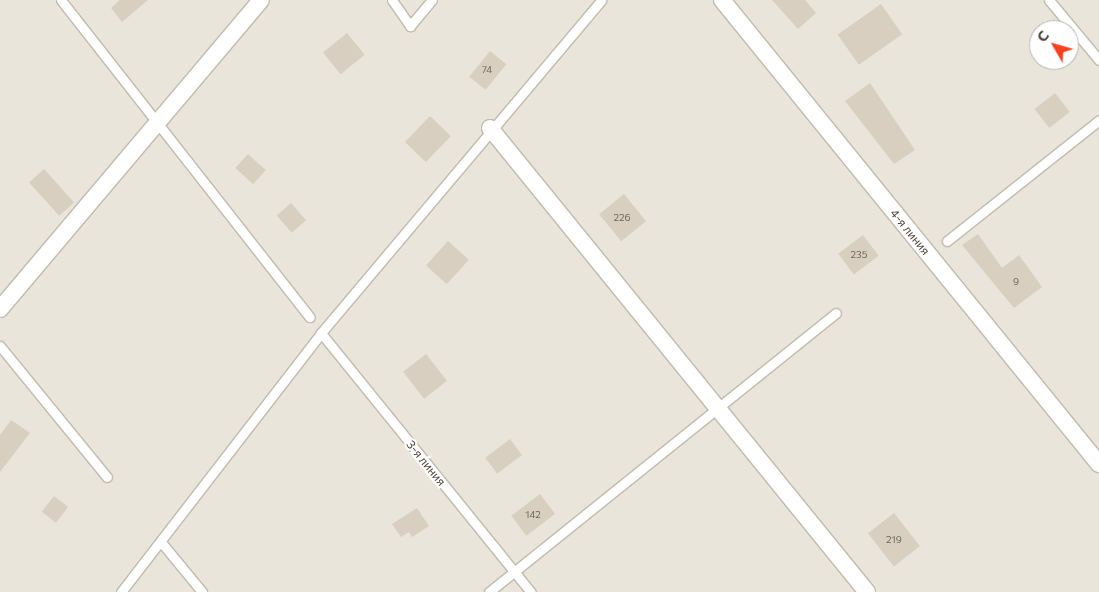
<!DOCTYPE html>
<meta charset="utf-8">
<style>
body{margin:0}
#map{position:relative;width:1099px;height:592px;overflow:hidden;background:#f6f3ec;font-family:Commissioner,sans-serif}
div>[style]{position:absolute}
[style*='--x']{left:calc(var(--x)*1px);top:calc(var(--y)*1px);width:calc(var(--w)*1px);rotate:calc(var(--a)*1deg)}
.residential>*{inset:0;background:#eae5da}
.building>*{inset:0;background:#d8cfc1;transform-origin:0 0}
.roads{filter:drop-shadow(1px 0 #c2bbae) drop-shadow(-1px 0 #c2bbae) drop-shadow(0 1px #c2bbae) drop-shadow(0 -1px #c2bbae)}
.service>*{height:9px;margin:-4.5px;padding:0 4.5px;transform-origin:4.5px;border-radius:4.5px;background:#fff}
.minor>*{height:16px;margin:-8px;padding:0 8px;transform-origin:8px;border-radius:8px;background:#fff}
span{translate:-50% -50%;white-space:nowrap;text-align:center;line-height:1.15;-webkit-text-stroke:4.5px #fff;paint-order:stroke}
.number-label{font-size:10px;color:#6e675b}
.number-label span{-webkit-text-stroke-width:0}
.street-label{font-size:12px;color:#4b4439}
.north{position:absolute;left:1029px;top:20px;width:50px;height:50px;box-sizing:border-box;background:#fff;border:1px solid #b7b4b0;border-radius:50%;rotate:308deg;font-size:14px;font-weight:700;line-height:20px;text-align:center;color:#4b4439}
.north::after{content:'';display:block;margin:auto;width:18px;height:22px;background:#fc3f1d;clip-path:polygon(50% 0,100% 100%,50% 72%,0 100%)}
</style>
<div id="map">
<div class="residential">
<i style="clip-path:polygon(evenodd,0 0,1099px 0,1099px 592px,0 592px,0 0,1039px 30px,1069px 30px,1069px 60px,1039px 60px,1039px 30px)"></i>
</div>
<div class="building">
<i style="clip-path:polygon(120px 0,148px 0,122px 22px,111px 8px)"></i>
<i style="clip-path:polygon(772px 0,805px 0,816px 13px,798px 29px)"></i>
<i style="left:881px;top:4px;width:37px;height:53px;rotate:55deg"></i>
<i style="left:347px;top:33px;width:28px;height:31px;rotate:51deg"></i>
<i style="left:490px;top:51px;width:21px;height:33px;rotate:39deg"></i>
<i style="clip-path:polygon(870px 83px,915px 150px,894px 164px,845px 101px)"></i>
<i style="left:1055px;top:93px;width:24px;height:26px;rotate:52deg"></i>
<i style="left:430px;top:116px;width:29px;height:36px;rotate:44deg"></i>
<i style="left:248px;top:154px;width:24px;height:19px;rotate:42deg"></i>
<i style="left:44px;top:169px;width:45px;height:20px;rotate:48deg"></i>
<i style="left:624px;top:194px;width:35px;height:32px;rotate:51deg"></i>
<i style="left:291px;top:203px;width:23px;height:19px;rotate:49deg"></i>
<i style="clip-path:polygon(978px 234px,1002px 268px,1019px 255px,1042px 287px,1014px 308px,962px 245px)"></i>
<i style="left:863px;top:235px;width:26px;height:31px;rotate:53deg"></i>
<i style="left:448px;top:241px;width:28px;height:33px;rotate:42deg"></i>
<i style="left:426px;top:354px;width:34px;height:29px;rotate:52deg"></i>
<i style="clip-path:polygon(11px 420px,30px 433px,0 472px,0 435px)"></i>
<i style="left:510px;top:439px;width:20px;height:31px;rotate:53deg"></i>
<i style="left:540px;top:494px;width:25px;height:36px;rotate:53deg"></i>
<i style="left:54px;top:496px;width:18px;height:20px;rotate:38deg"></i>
<i style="clip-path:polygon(417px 508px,429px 526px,412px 537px,409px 532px,401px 537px,392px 524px)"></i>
<i style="left:894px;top:513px;width:42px;height:33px;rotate:52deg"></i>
</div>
<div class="roads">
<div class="service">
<i style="--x:61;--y:0;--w:403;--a:51.9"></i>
<i style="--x:392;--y:0;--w:32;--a:55"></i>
<i style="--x:410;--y:26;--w:34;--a:-50"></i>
<i style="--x:1049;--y:0;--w:78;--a:50.2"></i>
<i style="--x:947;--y:241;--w:194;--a:-38.5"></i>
<i style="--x:321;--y:333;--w:333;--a:51"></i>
<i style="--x:0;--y:346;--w:169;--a:50.8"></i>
<i style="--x:161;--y:542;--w:65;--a:50.6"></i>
<i style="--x:121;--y:592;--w:327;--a:-52.3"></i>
<i style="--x:321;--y:333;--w:435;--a:-49.9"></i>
<i style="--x:489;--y:592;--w:445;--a:-38.8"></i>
</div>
<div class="minor">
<i style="--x:722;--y:0;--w:598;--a:50.91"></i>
<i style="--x:490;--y:128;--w:598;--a:50.91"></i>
<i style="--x:0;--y:309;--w:404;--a:-49.8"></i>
</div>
</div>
<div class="number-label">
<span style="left:487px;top:70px">74</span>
<span style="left:622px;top:218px">226</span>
<span style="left:859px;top:255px">235</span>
<span style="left:1016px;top:282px">9</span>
<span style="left:533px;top:515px">142</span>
<span style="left:894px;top:540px">219</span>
</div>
<div class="street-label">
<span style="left:910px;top:232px;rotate:51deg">4-я линия</span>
<span style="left:426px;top:463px;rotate:51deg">3-я линия</span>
</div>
<div class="north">С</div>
</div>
